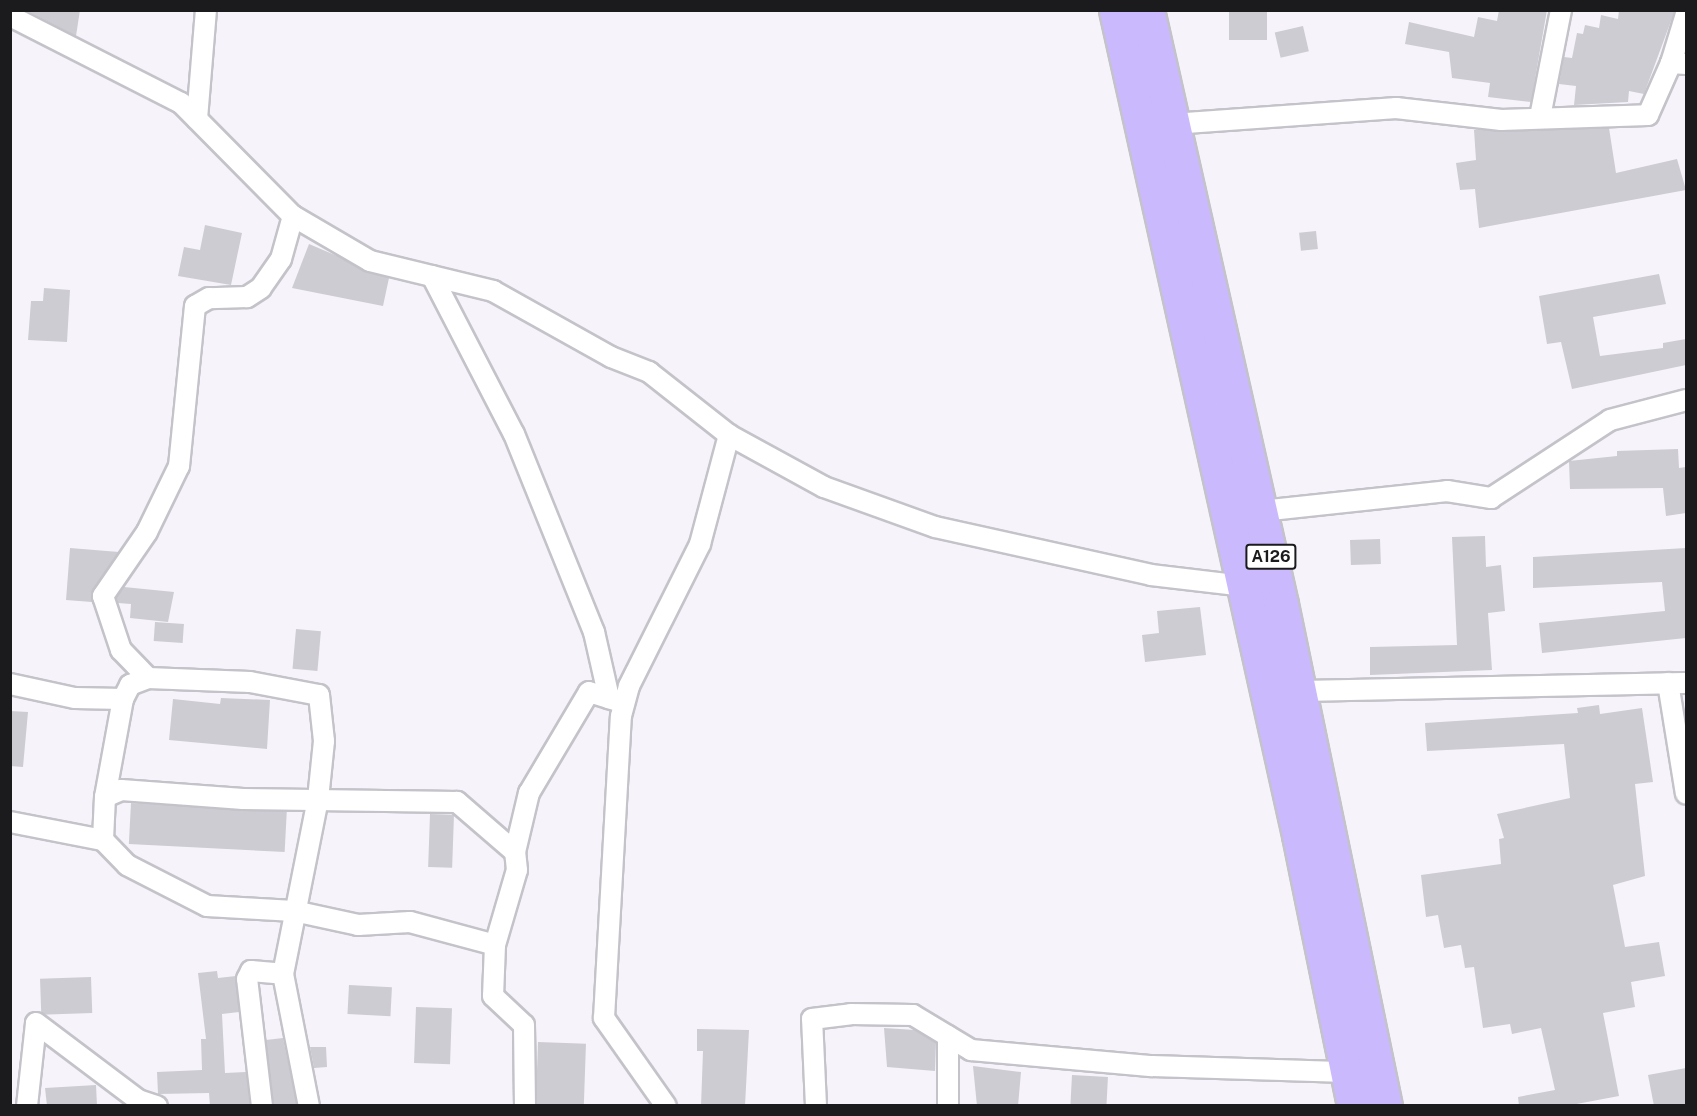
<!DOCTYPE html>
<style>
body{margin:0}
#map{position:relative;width:1697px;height:1116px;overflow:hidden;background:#f6f4fa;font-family:"Public Sans",sans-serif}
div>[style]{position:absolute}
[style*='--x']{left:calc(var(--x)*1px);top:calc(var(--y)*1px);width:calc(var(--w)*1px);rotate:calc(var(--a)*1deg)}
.building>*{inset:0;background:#cdccd2;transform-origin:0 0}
.roads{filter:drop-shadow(2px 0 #c4c3c9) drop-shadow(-2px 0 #c4c3c9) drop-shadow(0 2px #c4c3c9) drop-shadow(0 -2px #c4c3c9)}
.street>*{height:20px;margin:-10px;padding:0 10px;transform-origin:10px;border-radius:10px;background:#fff}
.highway>*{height:33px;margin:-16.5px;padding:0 16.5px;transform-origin:16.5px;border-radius:16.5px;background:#cab9fd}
span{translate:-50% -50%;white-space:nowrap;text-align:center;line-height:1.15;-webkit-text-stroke:4.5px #fff;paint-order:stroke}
.shield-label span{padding:2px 4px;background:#fff;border:2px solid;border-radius:4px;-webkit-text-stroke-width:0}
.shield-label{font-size:16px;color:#1b1b1d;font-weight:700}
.frame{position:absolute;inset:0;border:12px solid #1b1b1d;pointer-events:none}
</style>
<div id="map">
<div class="building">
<i style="clip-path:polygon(26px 10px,80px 10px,76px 36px)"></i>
<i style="left:1229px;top:10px;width:38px;height:30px"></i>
<i style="clip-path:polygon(1499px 10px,1547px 10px,1531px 102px,1488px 97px,1490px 83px,1452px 78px,1449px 52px,1405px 44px,1409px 22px,1474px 37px,1478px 17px,1497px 21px)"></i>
<i style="clip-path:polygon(1619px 10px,1675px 10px,1644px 94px,1629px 91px,1628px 102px,1574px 105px,1576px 86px,1559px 84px,1564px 57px,1572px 58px,1577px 33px,1583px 34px,1585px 25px,1599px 28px,1601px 15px,1618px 19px)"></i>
<i style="left:1303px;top:26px;width:26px;height:29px;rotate:77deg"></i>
<i style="clip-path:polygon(1609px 128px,1616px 173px,1677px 159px,1686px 190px,1479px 228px,1475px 189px,1460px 190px,1456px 163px,1476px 160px,1474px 130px)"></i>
<i style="clip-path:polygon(205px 225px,242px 233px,231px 285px,178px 276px,184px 247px,200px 250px)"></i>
<i style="left:1316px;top:231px;width:18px;height:17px;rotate:84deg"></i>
<i style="clip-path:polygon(309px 244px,389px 278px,383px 306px,292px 288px)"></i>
<i style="clip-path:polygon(1659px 274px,1666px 304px,1593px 317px,1600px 356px,1663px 348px,1663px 343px,1686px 339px,1686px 365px,1572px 389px,1561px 342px,1547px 344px,1539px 296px)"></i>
<i style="clip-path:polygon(44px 288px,70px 290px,67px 342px,28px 340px,31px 301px,43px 301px)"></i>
<i style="clip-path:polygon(1678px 449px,1679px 468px,1686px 467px,1686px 513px,1666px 516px,1663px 488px,1570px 489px,1569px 461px,1617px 456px,1617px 451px)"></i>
<i style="clip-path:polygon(1485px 536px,1486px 567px,1501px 565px,1505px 611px,1488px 613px,1492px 670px,1370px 675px,1370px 647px,1457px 645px,1452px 537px)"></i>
<i style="left:1380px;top:539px;width:25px;height:30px;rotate:88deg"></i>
<i style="clip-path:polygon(70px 548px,119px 552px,93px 589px,92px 602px,66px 600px)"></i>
<i style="clip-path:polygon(1686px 548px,1686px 638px,1542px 653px,1539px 623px,1665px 611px,1662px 582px,1533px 588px,1533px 557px)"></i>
<i style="clip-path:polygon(124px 587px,174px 592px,168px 622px,130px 618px,131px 604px,118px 603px,116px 598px)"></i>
<i style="clip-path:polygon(1200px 607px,1206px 655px,1145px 662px,1142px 635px,1159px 633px,1157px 611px)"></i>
<i style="left:155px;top:622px;width:29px;height:19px;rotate:4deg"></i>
<i style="left:296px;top:629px;width:25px;height:40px;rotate:5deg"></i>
<i style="clip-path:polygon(221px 698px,270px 700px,267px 749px,169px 740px,173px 699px,220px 704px)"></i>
<i style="clip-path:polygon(1599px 705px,1600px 714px,1642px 708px,1653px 782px,1635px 784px,1645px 876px,1613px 885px,1625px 947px,1659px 942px,1665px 976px,1631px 982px,1635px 1007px,1603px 1013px,1619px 1096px,1566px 1106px,1519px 1106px,1518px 1097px,1555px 1090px,1541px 1028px,1512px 1034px,1510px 1024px,1483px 1028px,1474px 967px,1465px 968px,1461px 945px,1444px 948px,1438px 915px,1426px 917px,1421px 875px,1501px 864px,1499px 839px,1504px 838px,1497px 814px,1570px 798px,1564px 744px,1427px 751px,1425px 723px,1578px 713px,1577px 708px)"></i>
<i style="clip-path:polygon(10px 711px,28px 712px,23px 767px,10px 766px)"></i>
<i style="left:131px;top:803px;width:156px;height:41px;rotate:3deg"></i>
<i style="left:430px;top:814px;width:24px;height:53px;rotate:2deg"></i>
<i style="clip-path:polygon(217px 971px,218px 978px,236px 976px,239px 1012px,222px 1014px,225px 1073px,246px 1072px,250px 1106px,210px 1106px,209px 1093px,158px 1094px,157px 1072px,202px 1070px,201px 1039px,206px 1039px,198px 973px)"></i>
<i style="left:91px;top:977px;width:36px;height:51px;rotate:88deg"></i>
<i style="left:349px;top:985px;width:43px;height:29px;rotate:3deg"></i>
<i style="left:416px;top:1007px;width:36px;height:56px;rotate:2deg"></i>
<i style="clip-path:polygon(884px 1028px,915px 1030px,936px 1043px,935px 1071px,887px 1067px)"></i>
<i style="clip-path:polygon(697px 1029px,749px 1030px,745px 1106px,701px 1106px,703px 1051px,697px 1051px)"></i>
<i style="clip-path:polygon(283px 1038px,297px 1106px,274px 1106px,266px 1040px)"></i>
<i style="left:538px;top:1042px;width:48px;height:64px;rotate:2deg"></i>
<i style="clip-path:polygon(310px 1047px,326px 1047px,327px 1067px,314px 1068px)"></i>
<i style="clip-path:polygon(973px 1066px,1021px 1072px,1018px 1106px,977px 1106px)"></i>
<i style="clip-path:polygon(1686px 1068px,1686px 1106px,1654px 1106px,1648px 1075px)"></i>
<i style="left:1072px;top:1075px;width:36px;height:31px;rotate:3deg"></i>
<i style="clip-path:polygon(96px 1085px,97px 1106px,47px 1106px,45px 1088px)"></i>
</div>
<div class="roads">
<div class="street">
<i style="--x:10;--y:16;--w:192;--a:27"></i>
<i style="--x:181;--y:103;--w:159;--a:45.3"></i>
<i style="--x:293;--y:216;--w:89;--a:30.3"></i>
<i style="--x:370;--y:261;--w:127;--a:13.7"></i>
<i style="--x:493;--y:291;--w:135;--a:29.2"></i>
<i style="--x:611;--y:357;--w:41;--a:21.5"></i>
<i style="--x:649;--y:372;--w:102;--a:38.2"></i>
<i style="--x:729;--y:435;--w:108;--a:28.7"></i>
<i style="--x:824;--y:487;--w:118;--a:19.8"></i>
<i style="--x:935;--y:527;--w:221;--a:12.5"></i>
<i style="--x:1151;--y:575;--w:95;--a:6.7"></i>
<i style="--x:1671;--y:63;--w:51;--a:-73"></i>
<i style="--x:1540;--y:117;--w:109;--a:-78.9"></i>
<i style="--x:197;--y:119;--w:109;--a:-85.3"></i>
<i style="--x:1172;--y:124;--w:225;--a:-4.1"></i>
<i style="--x:1396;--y:108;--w:106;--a:6.5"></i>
<i style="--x:1501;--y:120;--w:147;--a:-1.9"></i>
<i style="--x:1648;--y:115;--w:57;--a:-66.1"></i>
<i style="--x:1671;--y:63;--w:15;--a:4"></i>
<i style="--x:293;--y:216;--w:45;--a:105.6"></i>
<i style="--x:281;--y:259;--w:35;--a:125"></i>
<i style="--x:261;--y:288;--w:17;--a:147"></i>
<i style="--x:247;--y:297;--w:38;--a:178"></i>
<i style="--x:209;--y:298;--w:16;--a:150"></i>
<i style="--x:195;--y:306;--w:161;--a:95.7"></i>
<i style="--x:179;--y:466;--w:73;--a:115.9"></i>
<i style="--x:147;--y:532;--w:78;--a:124.5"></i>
<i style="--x:103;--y:596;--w:57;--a:71.6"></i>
<i style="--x:121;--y:650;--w:39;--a:46"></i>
<i style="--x:148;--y:678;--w:102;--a:2.2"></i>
<i style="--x:250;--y:682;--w:70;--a:10.7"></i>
<i style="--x:319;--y:695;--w:46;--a:83.8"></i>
<i style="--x:324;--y:741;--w:58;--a:95.9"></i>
<i style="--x:318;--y:799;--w:178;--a:101.3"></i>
<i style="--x:283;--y:974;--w:135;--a:78.9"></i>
<i style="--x:432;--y:276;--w:178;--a:62.6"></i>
<i style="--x:514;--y:434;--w:214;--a:68"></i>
<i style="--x:594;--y:632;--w:68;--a:77.2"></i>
<i style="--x:1261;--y:511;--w:187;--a:-6.1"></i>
<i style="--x:1447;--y:491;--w:45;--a:9"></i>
<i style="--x:1491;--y:498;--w:142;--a:-33.2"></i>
<i style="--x:1610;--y:420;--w:79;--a:-14.7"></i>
<i style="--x:1668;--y:683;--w:112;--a:80.8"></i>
<i style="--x:10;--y:684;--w:66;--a:12.2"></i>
<i style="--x:75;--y:698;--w:48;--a:1.2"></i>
<i style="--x:1300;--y:691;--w:386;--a:-1.2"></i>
<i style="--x:105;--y:797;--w:100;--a:-79.6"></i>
<i style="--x:123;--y:699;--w:16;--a:-63"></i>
<i style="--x:130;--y:685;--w:19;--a:-21"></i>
<i style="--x:10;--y:822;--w:95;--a:11"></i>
<i style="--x:515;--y:852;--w:61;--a:-76.7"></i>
<i style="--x:529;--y:793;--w:117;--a:-59.3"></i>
<i style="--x:589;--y:692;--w:31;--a:17"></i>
<i style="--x:495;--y:945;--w:78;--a:-73.7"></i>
<i style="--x:517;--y:870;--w:18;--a:-96"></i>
<i style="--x:515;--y:852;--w:77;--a:-139.2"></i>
<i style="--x:457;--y:802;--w:214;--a:-179.2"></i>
<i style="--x:243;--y:799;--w:122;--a:-175.8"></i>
<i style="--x:121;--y:790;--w:17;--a:156"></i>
<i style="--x:105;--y:797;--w:43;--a:92.7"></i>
<i style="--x:103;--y:840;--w:35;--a:46"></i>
<i style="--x:127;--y:865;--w:90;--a:27.1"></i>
<i style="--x:207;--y:906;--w:87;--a:3.3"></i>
<i style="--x:294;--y:911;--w:66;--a:12.3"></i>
<i style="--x:358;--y:925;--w:52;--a:-3.3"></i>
<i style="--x:410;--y:922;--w:88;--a:15.1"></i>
<i style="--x:495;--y:945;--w:51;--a:92.2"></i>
<i style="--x:493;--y:996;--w:42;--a:43.1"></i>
<i style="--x:524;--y:1025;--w:81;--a:89.3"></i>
<i style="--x:27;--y:1106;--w:83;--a:-83.8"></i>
<i style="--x:36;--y:1023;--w:128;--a:37"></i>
<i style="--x:138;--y:1100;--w:20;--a:18"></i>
<i style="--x:262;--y:1106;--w:128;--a:-96.7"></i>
<i style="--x:247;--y:979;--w:9;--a:-63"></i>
<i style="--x:251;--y:971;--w:32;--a:5"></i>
<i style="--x:666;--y:1106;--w:108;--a:-125.2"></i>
<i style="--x:604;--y:1018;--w:302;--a:-86.8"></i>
<i style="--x:621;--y:716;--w:31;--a:-75"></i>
<i style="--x:629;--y:686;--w:159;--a:-63.4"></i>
<i style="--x:700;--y:544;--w:113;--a:-75.1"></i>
<i style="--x:816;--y:1106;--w:87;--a:-92.6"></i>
<i style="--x:812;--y:1019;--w:39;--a:-7"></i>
<i style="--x:851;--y:1014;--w:62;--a:0.9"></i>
<i style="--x:913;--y:1015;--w:68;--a:31.1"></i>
<i style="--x:971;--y:1050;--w:182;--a:5.1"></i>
<i style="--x:1152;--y:1066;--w:195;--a:1.8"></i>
<i style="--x:948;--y:1106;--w:70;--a:-90"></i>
</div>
<div class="highway">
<i style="--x:1116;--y:10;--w:845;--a:77.49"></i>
<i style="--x:1299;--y:835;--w:277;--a:78.5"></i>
<i style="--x:1147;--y:10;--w:609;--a:77.29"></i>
<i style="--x:1281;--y:604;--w:513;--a:78.3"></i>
</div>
</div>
<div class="shield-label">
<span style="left:1271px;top:557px">A126</span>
</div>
<div class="frame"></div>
</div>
